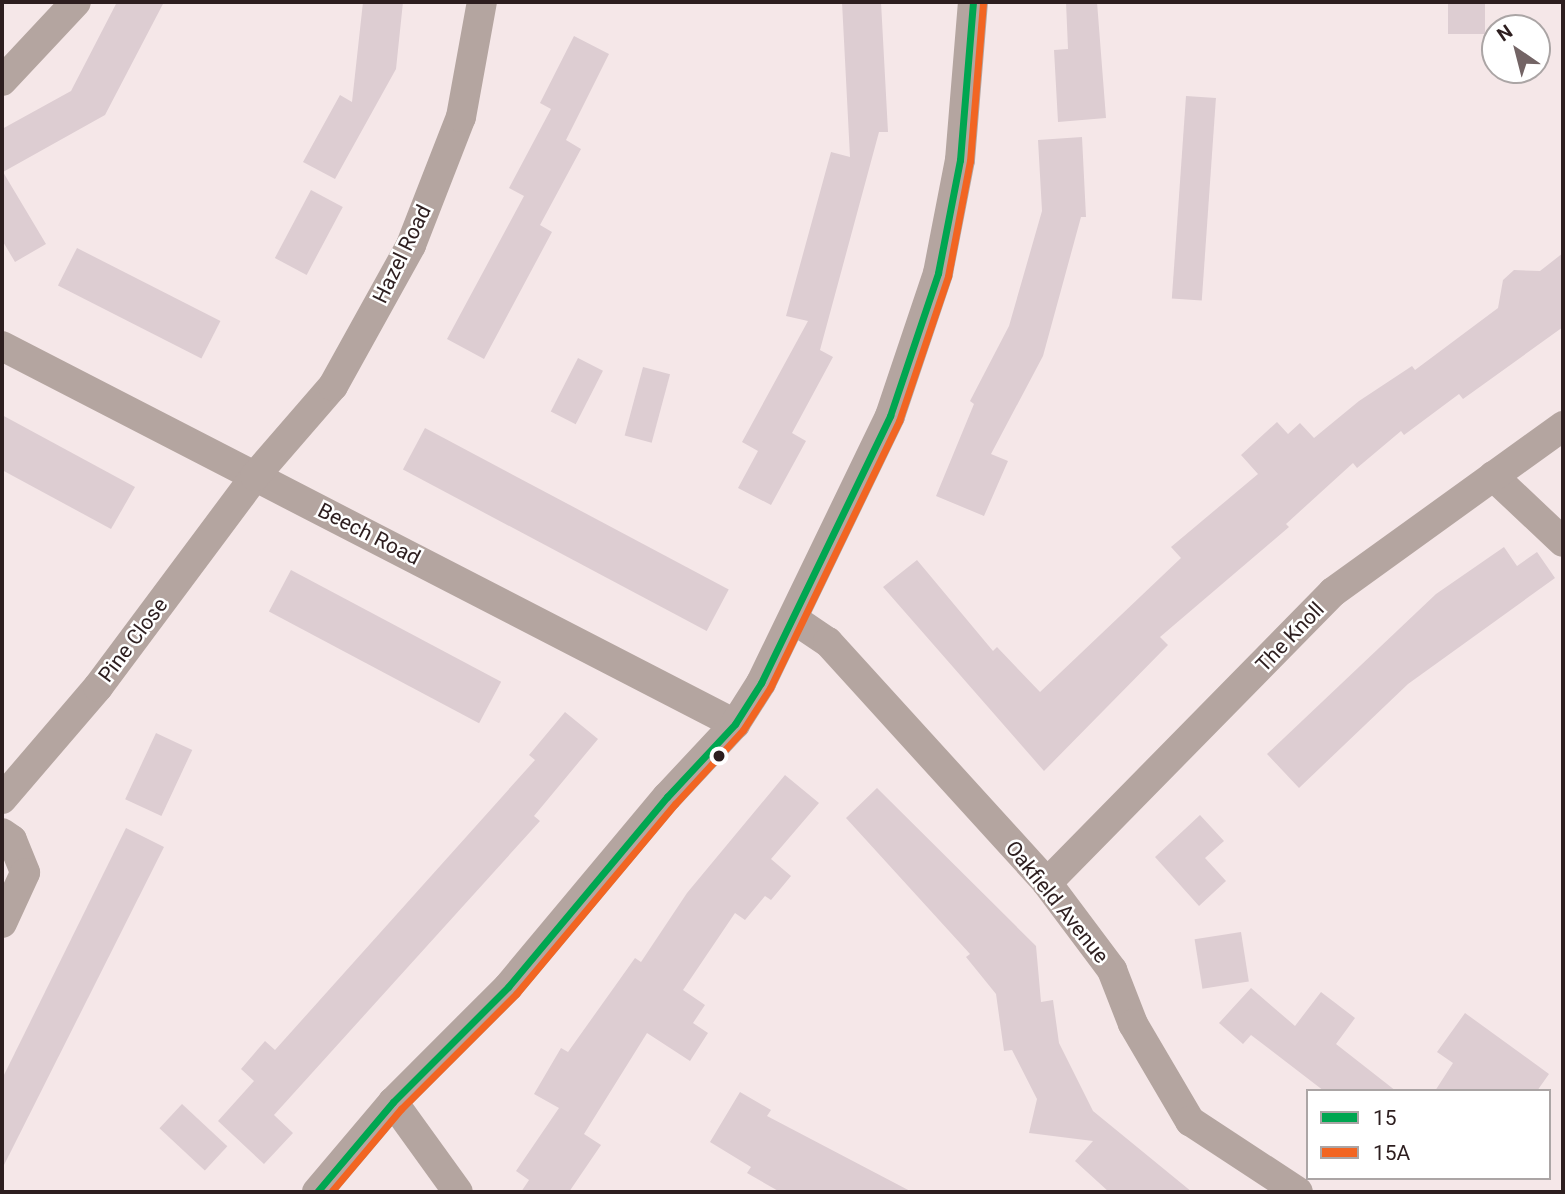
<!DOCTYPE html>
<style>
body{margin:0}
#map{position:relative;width:1565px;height:1194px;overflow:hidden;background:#f5e7e8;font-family:Roboto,sans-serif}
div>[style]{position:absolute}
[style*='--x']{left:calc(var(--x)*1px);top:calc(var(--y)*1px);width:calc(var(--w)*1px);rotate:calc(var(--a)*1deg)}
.building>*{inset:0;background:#ddcdd2;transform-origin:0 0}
.minor>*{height:30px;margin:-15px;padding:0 15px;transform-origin:15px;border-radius:15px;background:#b4a5a0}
.bus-1>*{height:7px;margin:-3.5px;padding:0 3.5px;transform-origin:3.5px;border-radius:3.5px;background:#00a651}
.bus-2>*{height:7px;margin:-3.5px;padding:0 3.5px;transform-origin:3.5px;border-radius:3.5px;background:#f26522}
.dots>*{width:19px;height:19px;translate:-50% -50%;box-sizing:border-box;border:4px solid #fff;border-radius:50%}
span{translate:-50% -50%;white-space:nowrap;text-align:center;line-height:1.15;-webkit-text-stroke:5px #fff;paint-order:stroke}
.street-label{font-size:21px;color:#2d1e1f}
.frame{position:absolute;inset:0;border:4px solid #2d1e1f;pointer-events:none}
.legend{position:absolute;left:1306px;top:1089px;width:245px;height:91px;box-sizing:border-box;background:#fff;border:2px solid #aba5a5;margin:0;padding:9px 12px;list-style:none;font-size:21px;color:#2d1e1f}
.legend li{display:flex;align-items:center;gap:14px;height:35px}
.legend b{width:35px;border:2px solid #aba5a5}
.north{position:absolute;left:1481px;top:14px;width:70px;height:70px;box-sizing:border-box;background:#fff;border:2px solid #aba5a5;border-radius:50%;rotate:325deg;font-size:19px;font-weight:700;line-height:28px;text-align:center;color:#2d1e1f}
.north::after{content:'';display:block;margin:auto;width:24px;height:32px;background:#736465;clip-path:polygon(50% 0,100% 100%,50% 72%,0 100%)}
</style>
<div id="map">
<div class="building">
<i style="clip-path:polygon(117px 2px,164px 2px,105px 115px,3px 172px,46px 244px,15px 262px,2px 240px,2px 129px,71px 91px)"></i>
<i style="clip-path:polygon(363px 2px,403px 2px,396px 69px,335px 179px,303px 162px,340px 95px,352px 102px)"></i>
<i style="clip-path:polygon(842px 2px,881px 2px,888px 132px,879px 132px,820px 350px,833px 357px,792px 433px,806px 441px,771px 505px,738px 488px,758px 451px,742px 442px,808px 321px,786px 316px,831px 152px,850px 157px)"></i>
<i style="clip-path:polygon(1066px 2px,1097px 2px,1106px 118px,1058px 122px,1054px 50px,1068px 49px)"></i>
<i style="left:1448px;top:2px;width:37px;height:32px"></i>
<i style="clip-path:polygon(574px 36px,609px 54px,566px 140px,581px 149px,540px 225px,552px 232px,484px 359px,447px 339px,524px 196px,509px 188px,551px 109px,540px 103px)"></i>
<i style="left:1186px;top:96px;width:30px;height:203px;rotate:4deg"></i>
<i style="clip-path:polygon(1082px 137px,1086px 217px,1081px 217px,1043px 356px,991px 454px,1008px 461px,984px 516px,936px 496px,974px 404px,970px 401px,1009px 326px,1042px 211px,1038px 140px)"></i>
<i style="left:311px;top:190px;width:36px;height:77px;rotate:28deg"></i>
<i style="left:77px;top:248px;width:161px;height:42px;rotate:27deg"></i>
<i style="clip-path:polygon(1563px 253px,1563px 327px,1463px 399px,1459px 394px,1404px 435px,1401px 431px,1357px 468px,1353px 463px,1286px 524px,1289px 527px,1160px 637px,1168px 645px,1044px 771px,883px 587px,917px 560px,993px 651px,997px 647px,1040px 692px,1181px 558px,1171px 547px,1258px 474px,1241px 455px,1277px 422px,1288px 434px,1300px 423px,1314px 438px,1359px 401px,1412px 366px,1415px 370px,1498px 308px,1503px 280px,1514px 270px,1540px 271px)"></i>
<i style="left:578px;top:358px;width:28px;height:60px;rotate:27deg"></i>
<i style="left:643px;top:367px;width:28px;height:71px;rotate:15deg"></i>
<i style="clip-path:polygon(2px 415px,135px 487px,111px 529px,2px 470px)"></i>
<i style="left:425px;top:428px;width:344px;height:47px;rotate:28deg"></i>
<i style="clip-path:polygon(1504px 547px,1517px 566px,1537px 552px,1555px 578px,1408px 684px,1299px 788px,1267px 754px,1436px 594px)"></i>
<i style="left:291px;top:570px;width:238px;height:47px;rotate:28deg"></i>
<i style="clip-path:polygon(565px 712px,598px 739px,534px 816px,540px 821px,274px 1115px,293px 1133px,264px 1164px,218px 1121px,254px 1081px,241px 1069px,265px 1041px,275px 1050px,535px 760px,529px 755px)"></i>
<i style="left:156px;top:733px;width:40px;height:73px;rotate:25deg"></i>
<i style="clip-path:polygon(785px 775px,819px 803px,771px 859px,791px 876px,771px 900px,765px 896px,745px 920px,735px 913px,683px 990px,705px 1005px,693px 1023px,708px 1033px,690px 1061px,647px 1033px,584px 1134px,601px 1145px,569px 1192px,521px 1192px,529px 1180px,516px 1171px,559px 1108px,534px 1094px,561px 1048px,568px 1052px,635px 958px,641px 962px,687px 893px)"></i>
<i style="clip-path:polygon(877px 788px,1036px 946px,1041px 1002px,1053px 1000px,1059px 1043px,1093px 1111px,1192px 1192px,1109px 1192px,1075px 1161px,1093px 1141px,1029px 1133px,1037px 1099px,1012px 1050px,1004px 1051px,996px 994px,966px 957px,970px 954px,846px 818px)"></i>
<i style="clip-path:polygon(1200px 815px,1224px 841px,1205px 858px,1226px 881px,1199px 906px,1155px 857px)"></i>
<i style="clip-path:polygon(126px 828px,164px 847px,2px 1169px,2px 1079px)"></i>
<i style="left:1241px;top:932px;width:50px;height:47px;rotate:81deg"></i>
<i style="clip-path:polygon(1251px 988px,1295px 1026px,1321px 992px,1355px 1018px,1336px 1044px,1396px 1091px,1324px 1091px,1251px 1035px,1243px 1044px,1219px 1023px)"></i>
<i style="clip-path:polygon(1465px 1013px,1549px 1074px,1537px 1091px,1435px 1091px,1453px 1063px,1437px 1052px)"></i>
<i style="clip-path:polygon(740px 1092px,771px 1110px,767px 1116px,912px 1192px,780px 1192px,747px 1173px,751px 1167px,710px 1142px)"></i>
<i style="left:182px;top:1104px;width:62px;height:33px;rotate:43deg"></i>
</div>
<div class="minor">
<i style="--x:2;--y:81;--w:108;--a:-46.9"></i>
<i style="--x:2;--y:346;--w:825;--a:27.28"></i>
<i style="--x:1493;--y:476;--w:96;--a:43.3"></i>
<i style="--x:795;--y:620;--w:40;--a:34"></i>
<i style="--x:828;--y:642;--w:326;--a:47.7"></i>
<i style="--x:1047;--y:883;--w:109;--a:53.2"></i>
<i style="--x:1112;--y:970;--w:58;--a:68.7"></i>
<i style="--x:1133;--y:1024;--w:113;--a:59.6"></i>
<i style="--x:1190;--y:1121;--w:129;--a:33.3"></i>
<i style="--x:2;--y:799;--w:148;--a:-49.4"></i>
<i style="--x:98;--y:687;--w:263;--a:-53.3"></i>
<i style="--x:255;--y:476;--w:119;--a:-49.1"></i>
<i style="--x:333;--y:386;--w:161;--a:-61"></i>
<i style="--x:411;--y:245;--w:137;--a:-68.7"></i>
<i style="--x:461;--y:117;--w:117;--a:-79.7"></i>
<i style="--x:2;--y:833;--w:12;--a:35"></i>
<i style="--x:12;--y:840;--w:35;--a:68"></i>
<i style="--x:25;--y:873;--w:55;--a:114.7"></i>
<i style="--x:1047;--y:883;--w:408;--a:-45.5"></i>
<i style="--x:1333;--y:592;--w:284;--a:-35.8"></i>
<i style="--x:393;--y:1102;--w:111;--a:54.2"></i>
<i style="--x:317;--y:1192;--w:118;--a:-49.8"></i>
<i style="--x:393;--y:1102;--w:163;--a:-45"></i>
<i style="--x:508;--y:987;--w:248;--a:-50.1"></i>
<i style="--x:667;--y:797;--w:100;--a:-47"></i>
<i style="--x:735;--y:724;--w:49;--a:-57.6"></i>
<i style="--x:761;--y:683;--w:297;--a:-64.2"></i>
<i style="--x:890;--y:416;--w:151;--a:-71.4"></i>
<i style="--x:938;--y:273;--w:115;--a:-79"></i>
<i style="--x:960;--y:160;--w:159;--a:-85.3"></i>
</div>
<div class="bus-1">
<i style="--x:317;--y:1192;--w:118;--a:-49.8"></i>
<i style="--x:393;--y:1102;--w:163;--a:-45"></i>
<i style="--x:508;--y:987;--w:248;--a:-50.1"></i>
<i style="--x:667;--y:797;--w:100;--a:-47"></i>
<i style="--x:735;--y:724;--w:49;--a:-57.6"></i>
<i style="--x:761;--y:683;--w:297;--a:-64.2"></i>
<i style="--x:890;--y:416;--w:151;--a:-71.4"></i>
<i style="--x:938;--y:273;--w:115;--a:-79"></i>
<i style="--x:960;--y:160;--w:159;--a:-85.3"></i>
</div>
<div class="bus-2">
<i style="--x:331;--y:1192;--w:109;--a:-49.9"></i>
<i style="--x:401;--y:1109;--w:163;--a:-45"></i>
<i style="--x:516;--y:994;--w:248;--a:-50.1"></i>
<i style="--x:675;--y:804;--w:100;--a:-47.4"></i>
<i style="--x:743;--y:730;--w:50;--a:-57.3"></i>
<i style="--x:770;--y:688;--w:297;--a:-64.2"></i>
<i style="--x:899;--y:421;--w:153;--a:-71.3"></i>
<i style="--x:948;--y:276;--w:117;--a:-79.2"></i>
<i style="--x:970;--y:161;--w:159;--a:-85.3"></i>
</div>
<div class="dots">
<i style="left:719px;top:756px;background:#2d1e1f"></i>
</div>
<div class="street-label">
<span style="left:402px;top:254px;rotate:-64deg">Hazel Road</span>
<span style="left:369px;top:534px;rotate:27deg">Beech Road</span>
<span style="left:1290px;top:637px;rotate:-46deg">The Knoll</span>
<span style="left:133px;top:640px;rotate:-53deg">Pine Close</span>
<span style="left:1057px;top:902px;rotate:51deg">Oakfield Avenue</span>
</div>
<div class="frame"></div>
<ul class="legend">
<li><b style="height:9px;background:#00a651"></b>15</li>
<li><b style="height:9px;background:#f26522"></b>15A</li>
</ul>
<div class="north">N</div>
</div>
